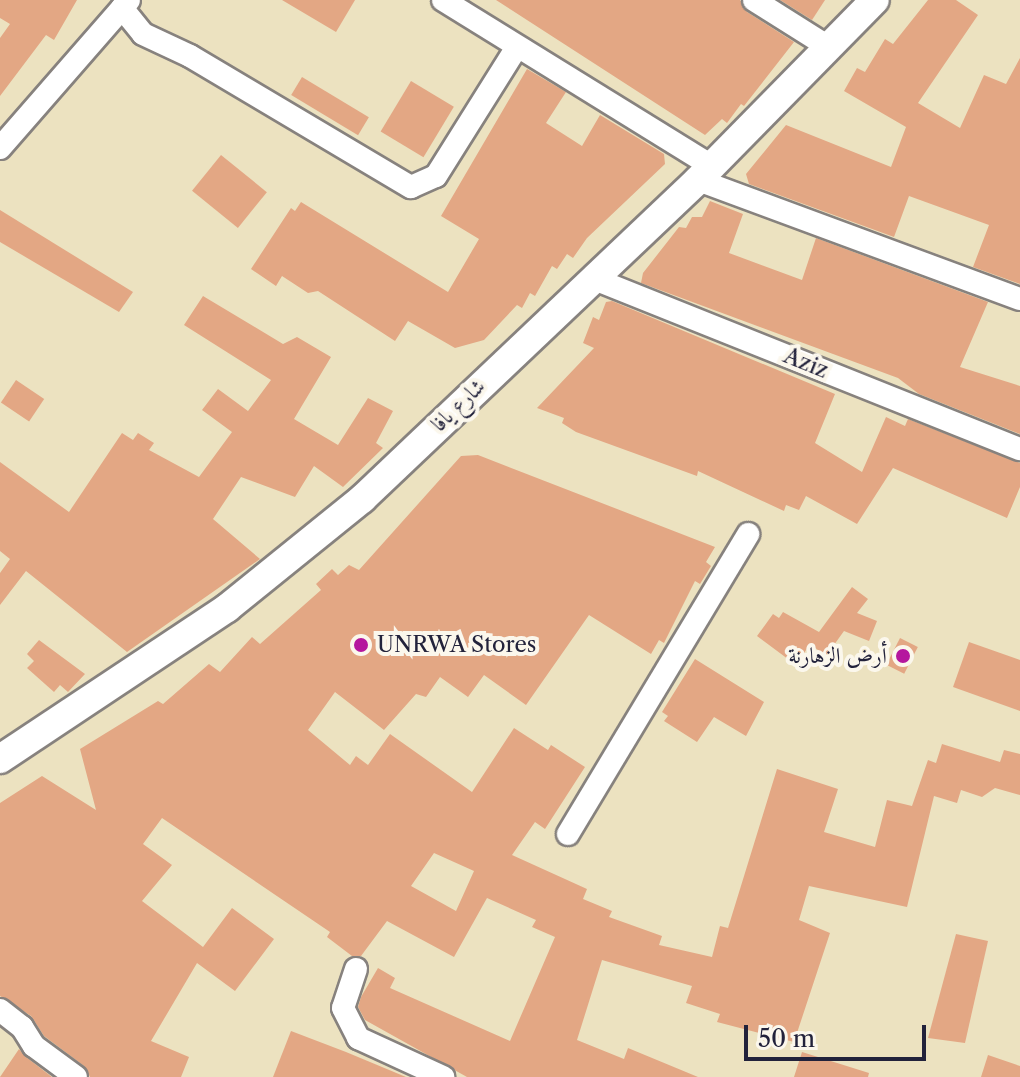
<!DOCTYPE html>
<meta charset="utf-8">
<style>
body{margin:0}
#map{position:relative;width:1020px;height:1077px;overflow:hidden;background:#ece2c0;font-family:"Libre Caslon Text",Amiri,serif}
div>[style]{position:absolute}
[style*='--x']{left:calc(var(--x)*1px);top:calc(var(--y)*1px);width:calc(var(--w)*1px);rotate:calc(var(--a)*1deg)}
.building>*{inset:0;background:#e3a784;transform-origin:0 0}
.roads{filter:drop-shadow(2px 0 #87827e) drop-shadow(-2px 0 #87827e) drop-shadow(0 2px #87827e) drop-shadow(0 -2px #87827e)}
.minor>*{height:22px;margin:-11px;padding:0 11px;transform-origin:11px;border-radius:11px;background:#fff}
.tertiary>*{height:28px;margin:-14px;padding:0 14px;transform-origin:14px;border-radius:14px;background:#fff}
.dots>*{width:22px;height:22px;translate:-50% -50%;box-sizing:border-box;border:4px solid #fbf7ec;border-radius:50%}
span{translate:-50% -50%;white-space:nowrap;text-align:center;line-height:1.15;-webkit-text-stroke:8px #fbf7ec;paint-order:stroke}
.street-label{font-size:22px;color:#22223b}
.poi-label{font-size:22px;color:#22223b}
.left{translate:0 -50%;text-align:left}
.right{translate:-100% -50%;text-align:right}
.scale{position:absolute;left:744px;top:1025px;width:182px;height:36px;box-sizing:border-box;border:4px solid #22223b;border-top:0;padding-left:10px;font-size:24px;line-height:28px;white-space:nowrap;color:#22223b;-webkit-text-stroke:6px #fbf7ec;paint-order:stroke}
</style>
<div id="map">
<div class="building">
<i style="clip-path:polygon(0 0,77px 0,54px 40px,46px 35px,0 96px,0 38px,10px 24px,0 18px)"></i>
<i style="clip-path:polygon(282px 0,355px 0,336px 32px)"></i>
<i style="clip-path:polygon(496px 0,740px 0,747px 12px,794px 42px,744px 106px,741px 104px,727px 123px,722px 119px,705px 135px)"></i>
<i style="clip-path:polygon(780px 0,825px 0,812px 20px)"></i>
<i style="clip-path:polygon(928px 0,956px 0,978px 15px,918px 103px,960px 128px,984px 75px,1006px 84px,1020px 58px,1020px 284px,973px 267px,989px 225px,909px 196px,894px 237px,749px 184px,746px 174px,786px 125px,891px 167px,906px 127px,844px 91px,857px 68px,865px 72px,885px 39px,893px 44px)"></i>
<i style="clip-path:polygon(527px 69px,566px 92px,546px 123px,582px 146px,600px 115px,664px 154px,665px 164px,587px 238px,573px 258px,567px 254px,557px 269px,552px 266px,535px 296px,530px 293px,522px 308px,517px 305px,484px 340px,455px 348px,408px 321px,395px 341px,318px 291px,308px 293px,282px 276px,276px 286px,251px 269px,291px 208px,295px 211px,301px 202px,448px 292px,479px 239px,441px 216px)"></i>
<i style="left:302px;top:77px;width:78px;height:21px;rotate:31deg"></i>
<i style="left:411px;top:81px;width:50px;height:59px;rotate:31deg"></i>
<i style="left:221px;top:155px;width:59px;height:46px;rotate:39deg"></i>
<i style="clip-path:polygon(710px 201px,743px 214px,729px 253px,802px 280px,816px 238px,988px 302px,960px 367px,1020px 386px,1020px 434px,919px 394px,898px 378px,641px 283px,643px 273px,679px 227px,686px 228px,692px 217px,702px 217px)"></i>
<i style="clip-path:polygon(0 210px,133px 292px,119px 312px,0 242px)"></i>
<i style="clip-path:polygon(203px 296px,283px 344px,297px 337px,331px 357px,294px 419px,338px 445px,368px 398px,393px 411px,376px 443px,383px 448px,343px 487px,314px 466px,295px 497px,241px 477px,213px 519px,260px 559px,127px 652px,26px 571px,0 605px,0 573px,10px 559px,0 551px,0 462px,69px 512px,122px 433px,133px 440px,138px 433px,154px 443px,149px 450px,199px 477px,232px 432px,202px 410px,218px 389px,248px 411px,271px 380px,184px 325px)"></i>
<i style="clip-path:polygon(612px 301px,835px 394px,815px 443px,862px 472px,886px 417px,905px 426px,908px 419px,1020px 463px,1020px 487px,1007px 518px,893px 468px,857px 524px,806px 496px,799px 510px,786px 505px,784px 511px,698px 471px,697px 476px,576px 432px,562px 423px,564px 418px,537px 408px,594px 348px,583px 343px,593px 317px,599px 320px,606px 302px)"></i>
<i style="left:16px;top:380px;width:34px;height:27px;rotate:34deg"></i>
<i style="clip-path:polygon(evenodd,478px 455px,715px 547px,706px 562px,711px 566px,700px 584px,695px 581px,664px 643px,659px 640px,651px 654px,589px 615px,526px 705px,484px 675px,468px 697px,440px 677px,426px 697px,416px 694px,384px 730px,335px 692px,308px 730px,350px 765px,356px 756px,368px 765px,390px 734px,472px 792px,514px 728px,548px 750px,551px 745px,585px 767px,545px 829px,535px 822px,512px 855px,587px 889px,583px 899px,612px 911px,609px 917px,662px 936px,659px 945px,712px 957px,720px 926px,728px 928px,777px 769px,838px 789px,824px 832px,875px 847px,887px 800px,912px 806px,928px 760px,936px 763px,942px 744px,1000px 762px,1004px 750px,1020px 754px,1020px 795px,995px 788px,982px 797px,961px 790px,957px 803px,934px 796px,907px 907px,809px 886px,799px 920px,830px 933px,794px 1042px,717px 1022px,720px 1014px,686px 1003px,692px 986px,602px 960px,577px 1040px,624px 1059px,628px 1048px,698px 1077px,467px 1077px,365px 1020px,358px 1007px,361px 997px,378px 968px,395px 978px,390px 988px,510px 1041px,555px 937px,532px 927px,536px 920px,487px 898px,454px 957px,387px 921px,361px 956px,352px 956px,327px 937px,330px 932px,162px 818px,143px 844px,172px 865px,142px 901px,203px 947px,232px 908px,274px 939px,235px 991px,197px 963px,151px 1041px,189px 1057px,181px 1077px,90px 1077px,84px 1066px,44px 1036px,31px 1016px,0 996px,0 803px,42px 776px,96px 810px,80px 749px,158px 701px,163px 704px,209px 664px,220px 672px,252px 637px,260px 644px,321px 590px,316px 584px,332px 569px,338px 575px,349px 565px,359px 570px,461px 456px,478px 455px,434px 853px,474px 871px,456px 911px,411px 886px,434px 853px)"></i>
<i style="clip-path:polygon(852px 587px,868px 599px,857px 613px,877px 621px,869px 641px,844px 631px,826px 656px,810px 644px,796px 665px,757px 636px,773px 614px,779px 618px,783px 612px,819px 632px)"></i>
<i style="left:900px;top:638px;width:20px;height:30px;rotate:27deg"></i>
<i style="clip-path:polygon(39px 640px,85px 674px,68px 692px,60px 685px,54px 692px,27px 668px,34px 661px,27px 654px)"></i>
<i style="clip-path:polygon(969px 642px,1020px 660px,1020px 711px,953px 687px)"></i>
<i style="clip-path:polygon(695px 659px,764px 702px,746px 736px,714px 717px,697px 742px,664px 721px,668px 716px,662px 712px)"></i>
<i style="clip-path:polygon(956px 934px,988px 941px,965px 1043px,928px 1038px)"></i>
<i style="clip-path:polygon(291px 1031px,346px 1052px,406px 1077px,273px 1077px)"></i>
<i style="clip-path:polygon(19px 1049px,26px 1057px,52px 1077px,0 1077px)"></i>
<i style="clip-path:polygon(802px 1052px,869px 1073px,868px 1077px,794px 1077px)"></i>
<i style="clip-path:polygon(988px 1055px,1020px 1066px,1020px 1077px,981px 1077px)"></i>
</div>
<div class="roads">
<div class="minor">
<i style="--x:443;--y:0;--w:314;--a:31.7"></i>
<i style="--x:754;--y:0;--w:86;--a:32.2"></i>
<i style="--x:122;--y:8;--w:33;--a:51"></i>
<i style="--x:143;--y:34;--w:52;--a:25.1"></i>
<i style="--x:190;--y:56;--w:257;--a:30.7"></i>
<i style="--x:411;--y:187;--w:27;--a:-24"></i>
<i style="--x:436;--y:176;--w:152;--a:-57.9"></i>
<i style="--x:0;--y:148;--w:196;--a:-48.9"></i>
<i style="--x:698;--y:180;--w:343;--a:20.3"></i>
<i style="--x:592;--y:278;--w:461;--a:21.8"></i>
<i style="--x:568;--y:834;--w:350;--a:-59"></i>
<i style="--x:356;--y:969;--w:41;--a:108.4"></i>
<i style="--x:343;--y:1008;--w:34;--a:63"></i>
<i style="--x:358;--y:1038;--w:94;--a:24.6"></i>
<i style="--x:0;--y:1010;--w:28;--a:38"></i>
<i style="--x:22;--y:1027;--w:22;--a:58"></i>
<i style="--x:34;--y:1046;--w:52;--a:36.4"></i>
</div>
<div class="tertiary">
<i style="--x:0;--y:759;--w:273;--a:-33.6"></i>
<i style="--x:227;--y:608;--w:174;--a:-38.9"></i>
<i style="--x:362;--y:499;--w:463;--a:-43.5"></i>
<i style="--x:698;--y:180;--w:252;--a:-45.5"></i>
</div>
</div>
<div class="dots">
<i style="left:361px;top:645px;background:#b5179e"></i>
<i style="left:903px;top:656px;background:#b5179e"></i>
</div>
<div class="street-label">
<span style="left:806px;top:363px;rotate:22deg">Aziz</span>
<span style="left:458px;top:405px;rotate:-44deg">شارع يافا</span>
</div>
<div class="poi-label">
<span class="left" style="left:377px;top:645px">UNRWA Stores</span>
<span class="right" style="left:887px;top:656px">أرض الزهارنة</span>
</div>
<div class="scale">50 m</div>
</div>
